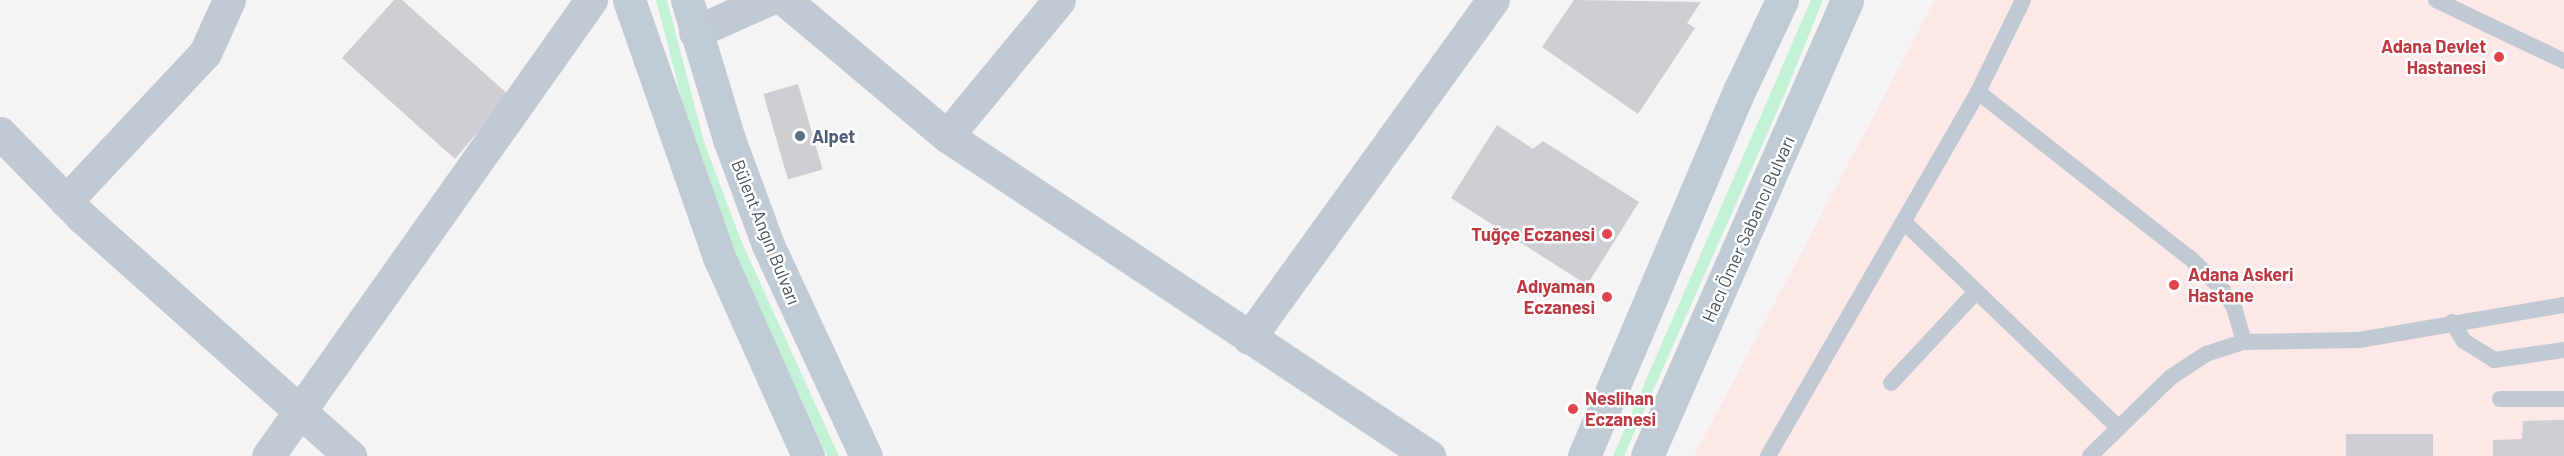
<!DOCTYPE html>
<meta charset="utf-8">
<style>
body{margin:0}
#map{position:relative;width:2564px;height:456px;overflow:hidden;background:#f5f3f3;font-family:Barlow,sans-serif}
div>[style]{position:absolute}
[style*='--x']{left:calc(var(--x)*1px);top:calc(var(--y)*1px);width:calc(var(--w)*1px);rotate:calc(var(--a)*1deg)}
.medical>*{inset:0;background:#fce8e6}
.green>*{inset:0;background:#c3f1d5}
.building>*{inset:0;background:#cdcfd5;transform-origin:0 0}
.service>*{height:16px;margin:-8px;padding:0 8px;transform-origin:8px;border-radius:8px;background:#c1cad2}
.minor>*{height:33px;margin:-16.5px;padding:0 16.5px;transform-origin:16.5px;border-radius:16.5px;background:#c1cad2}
.secondary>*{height:33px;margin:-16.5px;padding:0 16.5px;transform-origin:16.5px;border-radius:16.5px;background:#c1cbd6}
.dots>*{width:16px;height:16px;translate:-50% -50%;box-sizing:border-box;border:3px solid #fff;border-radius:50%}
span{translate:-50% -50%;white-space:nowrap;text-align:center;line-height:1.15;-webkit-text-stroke:5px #fff;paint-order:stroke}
.health-label{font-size:18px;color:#be3a42;font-weight:700}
.right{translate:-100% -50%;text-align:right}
.left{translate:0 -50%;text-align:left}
.service-label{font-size:18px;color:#4e5e75;font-weight:700}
.street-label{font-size:18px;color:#4a5661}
</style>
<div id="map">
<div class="medical">
<i style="clip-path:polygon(1935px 0,2564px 0,2564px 456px,1694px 456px)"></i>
</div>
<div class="green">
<i style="clip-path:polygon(656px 0,667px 0,704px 142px,742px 243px,839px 456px,827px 456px,732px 248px,694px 146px)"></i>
<i style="clip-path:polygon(1811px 0,1823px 0,1787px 89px,1624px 456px,1613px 456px)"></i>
</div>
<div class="building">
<i style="clip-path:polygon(394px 0,402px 0,509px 95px,455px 159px,342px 58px)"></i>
<i style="clip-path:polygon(1574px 0,1701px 2px,1687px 23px,1695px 28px,1638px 114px,1542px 47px)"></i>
<i style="left:798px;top:84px;width:89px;height:36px;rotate:74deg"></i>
<i style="clip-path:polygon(1497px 125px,1533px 149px,1543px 141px,1639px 202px,1587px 285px,1451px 198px)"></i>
<i style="clip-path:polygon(2564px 420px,2564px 456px,2493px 456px,2493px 440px,2522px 439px,2523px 421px)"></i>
<i style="left:2346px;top:434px;width:87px;height:22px"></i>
</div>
<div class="service">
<i style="--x:2436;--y:0;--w:142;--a:25.5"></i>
<i style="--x:1978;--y:92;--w:269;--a:38.1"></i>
<i style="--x:2190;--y:258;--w:43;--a:44.1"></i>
<i style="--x:2221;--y:288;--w:23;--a:56"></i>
<i style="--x:2234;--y:307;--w:36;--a:74"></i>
<i style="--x:1905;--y:223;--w:296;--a:43.8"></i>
<i style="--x:2452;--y:322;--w:22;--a:58"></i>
<i style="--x:2464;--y:341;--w:36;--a:32"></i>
<i style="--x:2494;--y:360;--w:71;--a:-8.1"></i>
<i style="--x:1891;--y:383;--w:125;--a:-47"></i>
<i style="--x:2500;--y:399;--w:64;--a:0"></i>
<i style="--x:1768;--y:456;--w:420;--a:-60"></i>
<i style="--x:1978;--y:92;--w:102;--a:-63.9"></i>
<i style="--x:2090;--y:456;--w:113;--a:-44.3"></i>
<i style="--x:2171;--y:377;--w:42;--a:-33.3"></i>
<i style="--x:2206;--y:354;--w:40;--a:-18"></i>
<i style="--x:2244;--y:342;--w:115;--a:-1"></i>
<i style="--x:2359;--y:340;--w:208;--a:-9.7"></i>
</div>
<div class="minor">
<i style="--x:785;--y:0;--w:212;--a:40"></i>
<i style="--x:947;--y:136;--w:579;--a:33.58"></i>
<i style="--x:695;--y:32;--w:79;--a:-24"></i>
<i style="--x:0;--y:133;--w:119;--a:45.7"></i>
<i style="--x:83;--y:218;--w:358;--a:41.7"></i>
<i style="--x:947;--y:136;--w:176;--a:-50.5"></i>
<i style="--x:66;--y:201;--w:203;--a:-46.8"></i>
<i style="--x:205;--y:53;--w:58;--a:-65.6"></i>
<i style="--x:1249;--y:338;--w:417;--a:-54.2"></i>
<i style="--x:268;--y:456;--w:559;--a:-54.69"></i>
</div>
<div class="secondary">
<i style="--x:629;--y:0;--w:272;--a:70.7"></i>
<i style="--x:719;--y:257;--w:218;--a:65.9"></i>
<i style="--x:687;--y:0;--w:145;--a:73.2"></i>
<i style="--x:729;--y:139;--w:113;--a:69.8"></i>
<i style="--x:768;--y:245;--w:233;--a:65.1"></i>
<i style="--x:1584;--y:456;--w:399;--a:-67"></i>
<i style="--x:1740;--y:89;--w:98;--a:-64.7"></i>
<i style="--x:1647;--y:456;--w:498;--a:-66.3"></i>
</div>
<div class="dots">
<i style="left:2499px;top:57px;background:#e0444e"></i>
<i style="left:800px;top:136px;background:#5c6f8a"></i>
<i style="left:1607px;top:234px;background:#e0444e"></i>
<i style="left:2174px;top:285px;background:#e0444e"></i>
<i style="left:1607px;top:297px;background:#e0444e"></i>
<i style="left:1573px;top:409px;background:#e0444e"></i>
</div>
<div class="health-label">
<span class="right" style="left:2486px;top:57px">Adana Devlet<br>Hastanesi</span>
<span class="right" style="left:1595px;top:234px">Tuğçe Eczanesi</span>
<span class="left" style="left:2188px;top:285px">Adana Askeri<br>Hastane</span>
<span class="right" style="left:1595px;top:297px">Adıyaman<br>Eczanesi</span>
<span class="left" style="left:1585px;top:409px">Neslihan<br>Eczanesi</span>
</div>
<div class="service-label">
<span class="left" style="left:812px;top:136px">Alpet</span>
</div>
<div class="street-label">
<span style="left:1748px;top:229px;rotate:-66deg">Hacı Ömer Sabancı Bulvarı</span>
<span style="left:766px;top:232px;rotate:68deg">Bülent Angın Bulvarı</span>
</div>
</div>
